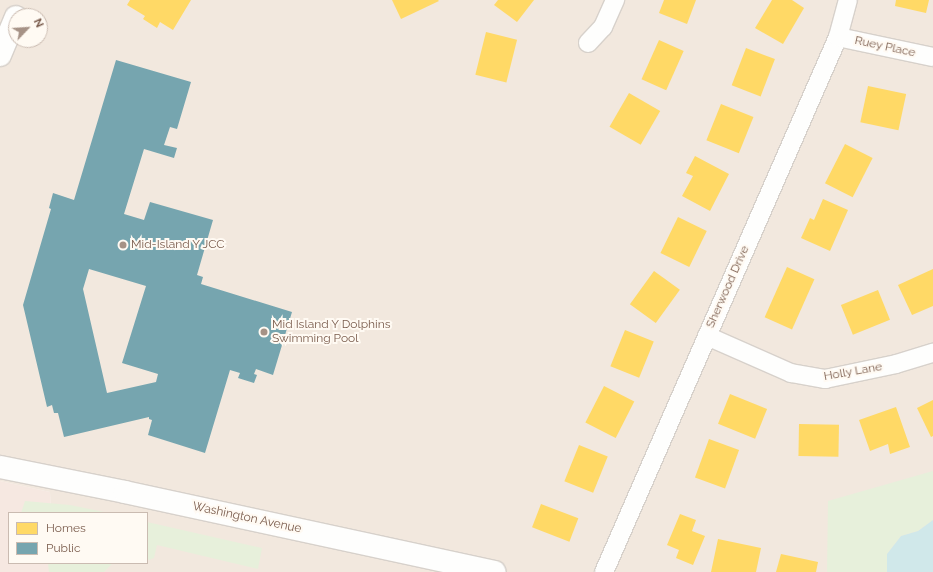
<!DOCTYPE html>
<style>
body{margin:0}
#map{position:relative;width:933px;height:572px;overflow:hidden;background:#f9f5f0;font-family:Raleway,sans-serif}
div>[style]{position:absolute}
[style*='--x']{left:calc(var(--x)*1px);top:calc(var(--y)*1px);width:calc(var(--w)*1px);rotate:calc(var(--a)*1deg)}
.residential>*{inset:0;background:#f2e8de}
.commercial>*{inset:0;background:#f6e8e1}
.green>*{inset:0;background:#e7f0db}
.water>*{inset:0;background:#d0e8ea}
.homes>*{inset:0;background:#ffd966;transform-origin:0 0}
.public>*{inset:0;background:#76a5af}
.roads{filter:drop-shadow(1px 0 #d7d1cb) drop-shadow(-1px 0 #d7d1cb) drop-shadow(0 1px #d7d1cb) drop-shadow(0 -1px #d7d1cb)}
.street>*{height:18px;margin:-9px;padding:0 9px;transform-origin:9px;border-radius:9px;background:#fefefd}
.secondary>*{height:22px;margin:-11px;padding:0 11px;transform-origin:11px;border-radius:11px;background:#fefefd}
.dots>*{width:11px;height:11px;translate:-50% -50%;box-sizing:border-box;border:2px solid #fffaf3;border-radius:50%}
span{translate:-50% -50%;white-space:nowrap;text-align:center;line-height:1.15;-webkit-text-stroke:4px #fffaf3;paint-order:stroke}
.street-label{font-size:12px;color:#7a5c4d}
.poi-label{font-size:12px;color:#7a5c4d}
.left{translate:0 -50%;text-align:left}
.legend{position:absolute;left:8px;top:512px;width:140px;height:52px;box-sizing:border-box;background:#fffaf3;border:1px solid #cabbb1;margin:0;padding:5px 7px;list-style:none;font-size:12px;color:#7a5c4d}
.legend li{display:flex;align-items:center;gap:8px;height:20px}
.legend b{width:20px;border:1px solid #cabbb1}
.north{position:absolute;left:8px;top:8px;width:40px;height:40px;box-sizing:border-box;background:#fffaf3;border:1px solid #cabbb1;border-radius:50%;rotate:65deg;font-size:11px;font-weight:700;line-height:16px;text-align:center;color:#7a5c4d}
.north::after{content:'';display:block;margin:auto;width:14px;height:18px;background:#a69286;clip-path:polygon(50% 0,100% 100%,50% 72%,0 100%)}
</style>
<div id="map">
<div class="residential">
<i style="clip-path:polygon(evenodd,0 0,933px 0,933px 572px,53px 572px,52px 563px,147px 563px,147px 513px,51px 513px,50px 492px,0 481px,0 0,16px 16px,40px 16px,40px 40px,16px 40px,16px 16px)"></i>
</div>
<div class="commercial">
<i style="clip-path:polygon(0 481px,50px 492px,51px 513px,9px 513px,9px 563px,52px 563px,53px 572px,0 572px)"></i>
</div>
<div class="green">
<i style="clip-path:polygon(933px 471px,933px 520px,918px 531px,901px 536px,887px 554px,887px 572px,827px 572px,828px 501px)"></i>
<i style="clip-path:polygon(25px 501px,70px 505px,109px 513px,21px 513px)"></i>
<i style="clip-path:polygon(147px 522px,262px 548px,258px 569px,157px 545px,154px 558px,149px 560px,147px 558px)"></i>
<i style="clip-path:polygon(48px 563px,113px 563px,104px 572px,49px 572px)"></i>
</div>
<div class="water">
<i style="clip-path:polygon(933px 520px,933px 572px,887px 572px,887px 554px,901px 536px,918px 531px)"></i>
</div>
<div class="homes">
<i style="clip-path:polygon(130px 0,191px 0,173px 30px,160px 22px,157px 28px,143px 19px,145px 16px,127px 5px)"></i>
<i style="clip-path:polygon(392px 0,438px 0,439px 1px,401px 19px)"></i>
<i style="clip-path:polygon(498px 0,534px 0,517px 22px,494px 5px)"></i>
<i style="clip-path:polygon(664px 0,696px 0,687px 24px,659px 13px)"></i>
<i style="clip-path:polygon(772px 0,792px 0,804px 8px,783px 44px,755px 28px)"></i>
<i style="clip-path:polygon(896px 0,929px 0,926px 13px,895px 6px)"></i>
<i style="left:486px;top:32px;width:32px;height:44px;rotate:14deg"></i>
<i style="left:659px;top:40px;width:27px;height:43px;rotate:24deg"></i>
<i style="left:746px;top:48px;width:31px;height:40px;rotate:21deg"></i>
<i style="left:868px;top:86px;width:39px;height:37px;rotate:12deg"></i>
<i style="left:629px;top:93px;width:36px;height:39px;rotate:30deg"></i>
<i style="left:721px;top:104px;width:35px;height:39px;rotate:22deg"></i>
<i style="left:845px;top:144px;width:31px;height:44px;rotate:27deg"></i>
<i style="clip-path:polygon(695px 156px,729px 174px,710px 211px,682px 196px,693px 176px,686px 173px)"></i>
<i style="clip-path:polygon(823px 199px,848px 210px,830px 251px,801px 238px,810px 218px,814px 220px)"></i>
<i style="left:678px;top:217px;width:32px;height:40px;rotate:26deg"></i>
<i style="left:787px;top:267px;width:30px;height:55px;rotate:24deg"></i>
<i style="clip-path:polygon(933px 269px,933px 306px,912px 315px,898px 285px)"></i>
<i style="left:654px;top:271px;width:32px;height:41px;rotate:36deg"></i>
<i style="left:878px;top:290px;width:32px;height:40px;rotate:68deg"></i>
<i style="left:625px;top:330px;width:31px;height:39px;rotate:22deg"></i>
<i style="left:604px;top:386px;width:34px;height:41px;rotate:27deg"></i>
<i style="left:730px;top:394px;width:40px;height:32px;rotate:22deg"></i>
<i style="clip-path:polygon(933px 400px,933px 436px,931px 437px,917px 408px)"></i>
<i style="clip-path:polygon(896px 407px,910px 447px,890px 454px,888px 444px,870px 451px,859px 420px)"></i>
<i style="left:799px;top:424px;width:40px;height:32px;rotate:1deg"></i>
<i style="left:709px;top:439px;width:32px;height:41px;rotate:20deg"></i>
<i style="left:579px;top:445px;width:31px;height:39px;rotate:22deg"></i>
<i style="left:541px;top:504px;width:40px;height:25px;rotate:21deg"></i>
<i style="clip-path:polygon(680px 514px,696px 520px,692px 531px,705px 536px,693px 565px,676px 558px,679px 550px,667px 545px)"></i>
<i style="clip-path:polygon(718px 539px,761px 548px,756px 572px,711px 572px)"></i>
<i style="clip-path:polygon(781px 554px,818px 562px,816px 572px,776px 572px)"></i>
</div>
<div class="public">
<i style="clip-path:polygon(evenodd,116px 60px,191px 82px,177px 129px,170px 127px,164px 145px,177px 148px,174px 158px,144px 149px,124px 214px,144px 220px,150px 202px,213px 220px,197px 275px,203px 277px,201px 284px,292px 312px,273px 375px,256px 369px,254px 374px,257px 375px,254px 383px,238px 378px,240px 373px,230px 370px,205px 453px,148px 435px,152px 420px,149px 419px,149px 417px,64px 437px,58px 413px,54px 413px,52px 405px,47px 407px,23px 305px,51px 209px,49px 208px,53px 193px,74px 200px,116px 60px,89px 269px,146px 286px,122px 363px,158px 374px,156px 382px,107px 393px,83px 289px,89px 269px)"></i>
</div>
<div class="roads">
<div class="street">
<i style="--x:838;--y:37;--w:97;--a:11.9"></i>
<i style="--x:588;--y:43;--w:22;--a:-47"></i>
<i style="--x:603;--y:27;--w:30;--a:-66"></i>
<i style="--x:707;--y:336;--w:92;--a:23.8"></i>
<i style="--x:791;--y:373;--w:35;--a:10"></i>
<i style="--x:825;--y:379;--w:73;--a:-11.9"></i>
<i style="--x:896;--y:364;--w:39;--a:-17"></i>
<i style="--x:604;--y:572;--w:584;--a:-66.38"></i>
<i style="--x:838;--y:37;--w:38;--a:-75"></i>
</div>
<div class="secondary">
<i style="--x:0;--y:55;--w:41;--a:-67.2"></i>
<i style="--x:0;--y:467;--w:127;--a:11.3"></i>
<i style="--x:125;--y:492;--w:378;--a:12.2"></i>
</div>
</div>
<div class="dots">
<i style="left:123px;top:245px;background:#a69286"></i>
<i style="left:264px;top:332px;background:#a69286"></i>
</div>
<div class="street-label">
<span style="left:885px;top:47px;rotate:12deg">Ruey Place</span>
<span style="left:728px;top:287px;rotate:-66deg">Sherwood Drive</span>
<span style="left:853px;top:372px;rotate:-10deg">Holly Lane</span>
<span style="left:247px;top:518px;rotate:12deg">Washington Avenue</span>
</div>
<div class="poi-label">
<span class="left" style="left:131px;top:245px">Mid-Island Y JCC</span>
<span class="left" style="left:272px;top:332px">Mid Island Y Dolphins<br>Swimming Pool</span>
</div>
<ul class="legend">
<li><b style="height:11px;background:#ffd966"></b>Homes</li>
<li><b style="height:11px;background:#76a5af"></b>Public</li>
</ul>
<div class="north">N</div>
</div>
